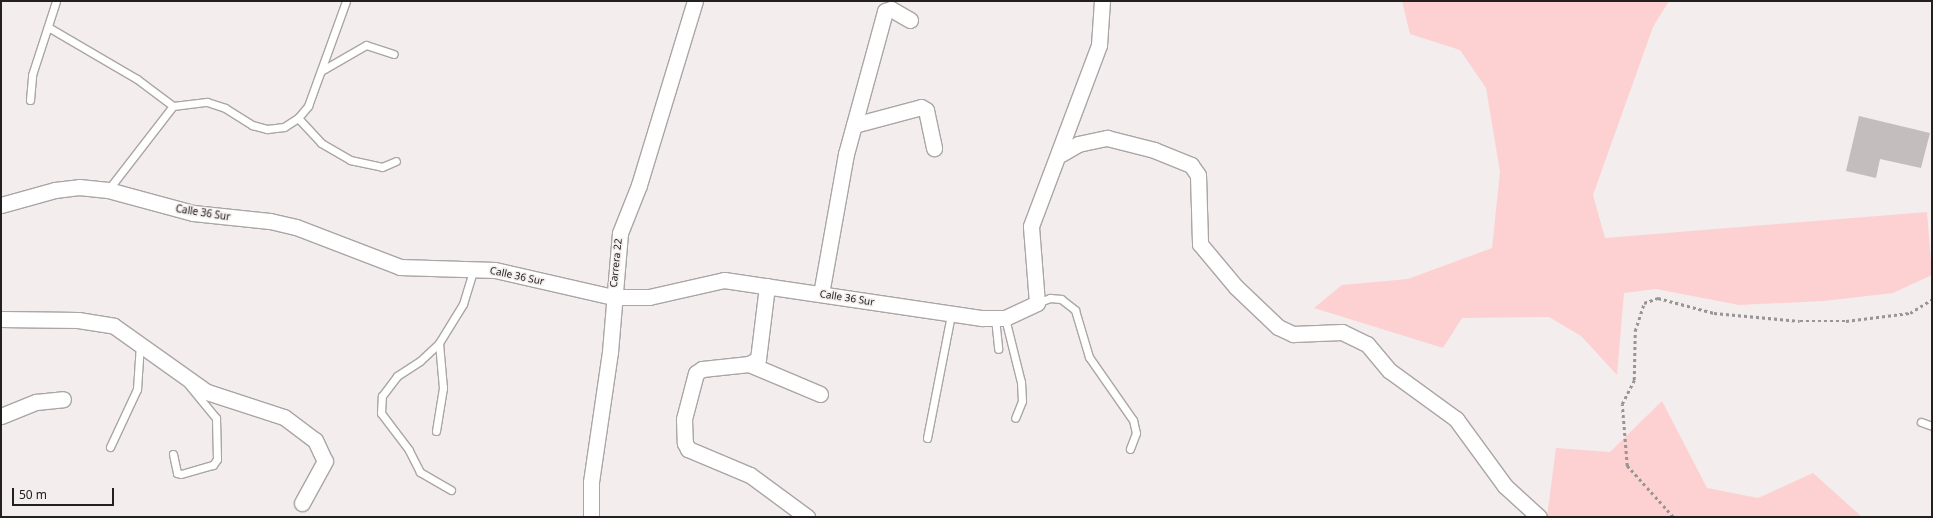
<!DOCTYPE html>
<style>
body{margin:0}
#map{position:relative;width:1933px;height:518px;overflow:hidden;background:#f3eded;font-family:"Noto Sans",sans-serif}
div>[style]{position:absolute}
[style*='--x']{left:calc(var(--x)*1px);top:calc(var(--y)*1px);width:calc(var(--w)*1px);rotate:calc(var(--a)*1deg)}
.green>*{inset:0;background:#fdd1d1}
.building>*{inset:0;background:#c3bdbd}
.path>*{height:2.5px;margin-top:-1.25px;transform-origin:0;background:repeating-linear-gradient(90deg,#9a9595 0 3px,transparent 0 6px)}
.roads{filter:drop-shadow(1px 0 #aba5a5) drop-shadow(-1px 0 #aba5a5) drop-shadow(0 1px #aba5a5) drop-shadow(0 -1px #aba5a5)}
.service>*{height:7px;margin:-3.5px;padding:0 3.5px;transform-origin:3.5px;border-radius:3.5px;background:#fff}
.minor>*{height:15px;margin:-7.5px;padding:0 7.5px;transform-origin:7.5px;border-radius:7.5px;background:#fff}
span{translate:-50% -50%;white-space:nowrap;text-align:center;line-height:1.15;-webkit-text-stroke:3px #f3eded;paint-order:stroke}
.street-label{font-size:10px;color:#232020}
.frame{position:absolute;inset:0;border:2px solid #232020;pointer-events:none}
.scale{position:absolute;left:12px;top:488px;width:102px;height:18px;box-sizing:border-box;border:2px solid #232020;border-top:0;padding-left:5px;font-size:12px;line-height:14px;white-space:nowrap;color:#232020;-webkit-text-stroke:3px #f3eded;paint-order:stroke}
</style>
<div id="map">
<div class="green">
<i style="clip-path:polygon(1402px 1px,1669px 1px,1653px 27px,1593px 195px,1605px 238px,1927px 212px,1932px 275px,1893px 293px,1824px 301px,1739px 305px,1656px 289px,1624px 293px,1617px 375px,1581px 336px,1549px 317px,1462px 318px,1443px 348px,1314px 308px,1342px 285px,1408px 279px,1492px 248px,1500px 172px,1486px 88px,1460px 50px,1410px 34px)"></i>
<i style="clip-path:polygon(1662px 401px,1707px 488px,1758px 498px,1813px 473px,1862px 517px,1547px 517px,1556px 448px,1610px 452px)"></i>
</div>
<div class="building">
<i style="clip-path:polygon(1859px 116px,1930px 133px,1921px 168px,1880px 159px,1876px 178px,1846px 171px)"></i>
</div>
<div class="path">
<i style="--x:1673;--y:517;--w:69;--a:-132"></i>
<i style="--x:1627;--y:466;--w:62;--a:-94.6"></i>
<i style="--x:1622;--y:404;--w:27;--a:-63"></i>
<i style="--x:1634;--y:380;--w:49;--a:-88.8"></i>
<i style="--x:1635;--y:331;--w:29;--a:-72"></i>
<i style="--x:1644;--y:303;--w:15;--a:-20"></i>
<i style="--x:1658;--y:298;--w:58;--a:15"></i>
<i style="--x:1714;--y:313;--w:86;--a:5.3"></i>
<i style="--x:1800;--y:321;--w:46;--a:0"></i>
<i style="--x:1846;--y:321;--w:64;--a:-7.1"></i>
<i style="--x:1910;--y:313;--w:26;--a:-32"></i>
</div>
<div class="roads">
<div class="service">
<i style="--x:48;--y:27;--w:103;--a:30.3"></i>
<i style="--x:137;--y:79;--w:45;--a:36.9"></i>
<i style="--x:173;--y:106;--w:34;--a:-7"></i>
<i style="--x:207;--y:102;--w:19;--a:18"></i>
<i style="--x:225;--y:108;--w:32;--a:32"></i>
<i style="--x:252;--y:125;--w:16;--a:15"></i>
<i style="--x:267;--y:129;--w:17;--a:-7"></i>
<i style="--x:284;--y:127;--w:17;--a:-33"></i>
<i style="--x:298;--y:118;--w:16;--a:-50"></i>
<i style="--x:308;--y:106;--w:112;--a:-70.1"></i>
<i style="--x:321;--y:71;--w:52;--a:-30"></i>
<i style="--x:366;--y:45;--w:29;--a:18"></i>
<i style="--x:30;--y:100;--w:25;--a:-85"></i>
<i style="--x:32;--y:75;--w:78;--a:-72"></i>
<i style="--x:298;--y:118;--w:34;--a:47"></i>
<i style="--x:321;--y:143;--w:34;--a:30"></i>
<i style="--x:350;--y:160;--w:33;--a:12"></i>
<i style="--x:382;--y:167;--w:15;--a:-23"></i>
<i style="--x:108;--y:190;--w:106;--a:-52.3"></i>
<i style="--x:1037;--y:303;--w:14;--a:-21"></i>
<i style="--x:1050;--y:298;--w:11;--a:5"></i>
<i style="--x:1061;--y:299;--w:18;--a:38"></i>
<i style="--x:1075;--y:310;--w:49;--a:73.4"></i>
<i style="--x:1089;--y:357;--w:77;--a:55.1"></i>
<i style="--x:1133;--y:420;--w:13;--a:77"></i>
<i style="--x:1136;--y:433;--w:17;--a:111"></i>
<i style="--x:995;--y:318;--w:31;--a:84"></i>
<i style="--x:1005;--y:318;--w:66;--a:76"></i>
<i style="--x:1021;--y:382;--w:19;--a:87"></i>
<i style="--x:1022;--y:401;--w:18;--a:112"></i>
<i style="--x:1921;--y:422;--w:12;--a:20"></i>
<i style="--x:436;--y:431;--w:44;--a:-80.8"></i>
<i style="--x:443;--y:388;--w:45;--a:-95.1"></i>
<i style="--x:927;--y:438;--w:126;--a:-79"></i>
<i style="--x:110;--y:447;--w:64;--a:-65"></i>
<i style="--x:137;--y:389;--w:45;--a:-86.2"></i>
<i style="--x:173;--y:454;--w:19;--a:78"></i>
<i style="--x:177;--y:473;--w:4;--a:14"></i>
<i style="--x:181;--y:474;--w:33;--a:-16"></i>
<i style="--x:213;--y:465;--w:7;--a:-56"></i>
<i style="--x:217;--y:459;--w:41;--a:-91.4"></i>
<i style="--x:216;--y:418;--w:44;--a:-129.5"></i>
<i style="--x:451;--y:490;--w:36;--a:-150"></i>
<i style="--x:420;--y:472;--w:25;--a:-117"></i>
<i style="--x:409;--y:450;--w:46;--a:-127.1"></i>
<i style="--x:381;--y:413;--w:17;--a:-87"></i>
<i style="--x:382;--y:396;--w:25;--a:-53"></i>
<i style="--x:397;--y:376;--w:27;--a:-33"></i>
<i style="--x:420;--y:361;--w:26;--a:-43"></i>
<i style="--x:439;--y:343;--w:46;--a:-58.4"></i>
<i style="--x:463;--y:304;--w:37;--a:-73"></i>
</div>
<div class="minor">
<i style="--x:854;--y:125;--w:69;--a:-15"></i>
<i style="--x:921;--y:107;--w:6;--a:31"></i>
<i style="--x:926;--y:110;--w:39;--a:78"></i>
<i style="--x:1061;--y:154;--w:20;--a:-30"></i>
<i style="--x:1078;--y:144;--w:30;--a:-12"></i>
<i style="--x:1107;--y:138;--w:49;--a:14.3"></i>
<i style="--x:1154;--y:150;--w:40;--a:22"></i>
<i style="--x:1191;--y:165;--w:12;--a:55"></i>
<i style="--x:1198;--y:175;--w:69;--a:88.3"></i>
<i style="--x:1200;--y:244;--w:56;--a:50.1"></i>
<i style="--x:1236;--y:287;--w:58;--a:43.6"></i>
<i style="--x:1278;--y:327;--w:17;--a:25"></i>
<i style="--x:1293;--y:334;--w:49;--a:-2.3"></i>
<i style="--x:1342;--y:332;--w:28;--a:26"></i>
<i style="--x:1367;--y:344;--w:35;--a:50"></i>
<i style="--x:1390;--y:371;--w:82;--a:36"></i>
<i style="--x:1456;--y:419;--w:83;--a:53.8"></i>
<i style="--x:1505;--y:486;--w:46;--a:42.4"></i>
<i style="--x:1;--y:205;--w:56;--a:-15.5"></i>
<i style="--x:55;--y:190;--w:24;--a:-7"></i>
<i style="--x:79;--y:187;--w:29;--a:6"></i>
<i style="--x:108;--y:190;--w:88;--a:15.1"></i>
<i style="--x:193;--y:213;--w:77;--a:5.9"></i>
<i style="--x:270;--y:221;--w:27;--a:13"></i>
<i style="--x:296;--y:227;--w:111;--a:21"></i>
<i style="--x:400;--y:267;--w:95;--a:1.8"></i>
<i style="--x:495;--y:270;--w:121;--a:12.9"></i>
<i style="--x:613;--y:297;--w:36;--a:0"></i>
<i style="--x:649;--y:297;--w:77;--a:-12.8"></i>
<i style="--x:724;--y:280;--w:261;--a:8.4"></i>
<i style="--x:982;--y:318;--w:23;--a:0"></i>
<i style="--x:1005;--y:318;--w:35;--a:-25"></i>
<i style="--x:1037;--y:303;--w:77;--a:-94.5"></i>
<i style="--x:1031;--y:226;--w:193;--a:-69.4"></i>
<i style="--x:1099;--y:45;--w:44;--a:-86.1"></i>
<i style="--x:767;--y:286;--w:74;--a:97"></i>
<i style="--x:758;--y:359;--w:10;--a:151"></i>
<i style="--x:749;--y:364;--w:47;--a:173.9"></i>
<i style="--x:702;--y:369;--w:7;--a:146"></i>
<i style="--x:696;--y:373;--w:48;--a:104.6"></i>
<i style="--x:684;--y:419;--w:24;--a:88"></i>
<i style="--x:685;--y:443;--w:7;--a:63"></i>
<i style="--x:688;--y:449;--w:67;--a:22.8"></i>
<i style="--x:750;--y:475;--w:71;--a:36.4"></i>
<i style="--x:821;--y:294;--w:142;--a:-79.9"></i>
<i style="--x:846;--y:154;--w:148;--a:-74.7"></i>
<i style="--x:885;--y:11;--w:6;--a:-18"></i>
<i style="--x:891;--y:9;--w:22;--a:30"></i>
<i style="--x:1;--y:319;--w:77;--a:0.7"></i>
<i style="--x:78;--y:320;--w:36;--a:9"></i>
<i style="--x:114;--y:326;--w:114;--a:35.4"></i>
<i style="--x:207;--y:392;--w:81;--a:18"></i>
<i style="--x:284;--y:417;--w:39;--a:37"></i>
<i style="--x:315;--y:440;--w:23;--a:65"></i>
<i style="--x:325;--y:461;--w:48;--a:118.7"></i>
<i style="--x:749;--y:364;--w:77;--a:22.9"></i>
<i style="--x:1;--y:416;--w:38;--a:-22"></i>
<i style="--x:36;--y:402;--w:27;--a:-6"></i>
<i style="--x:591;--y:517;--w:35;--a:-90"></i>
<i style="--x:591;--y:482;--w:131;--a:-81.7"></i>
<i style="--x:610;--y:352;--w:119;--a:-85.2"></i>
<i style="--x:620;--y:233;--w:52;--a:-68.4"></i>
<i style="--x:639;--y:185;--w:192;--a:-73.1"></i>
</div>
</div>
<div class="street-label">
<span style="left:203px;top:213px;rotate:9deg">Calle 36 Sur</span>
<span style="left:616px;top:263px;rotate:-84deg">Carrera 22</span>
<span style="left:517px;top:276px;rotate:12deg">Calle 36 Sur</span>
<span style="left:847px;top:298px;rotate:9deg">Calle 36 Sur</span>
</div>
<div class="frame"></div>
<div class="scale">50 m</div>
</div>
